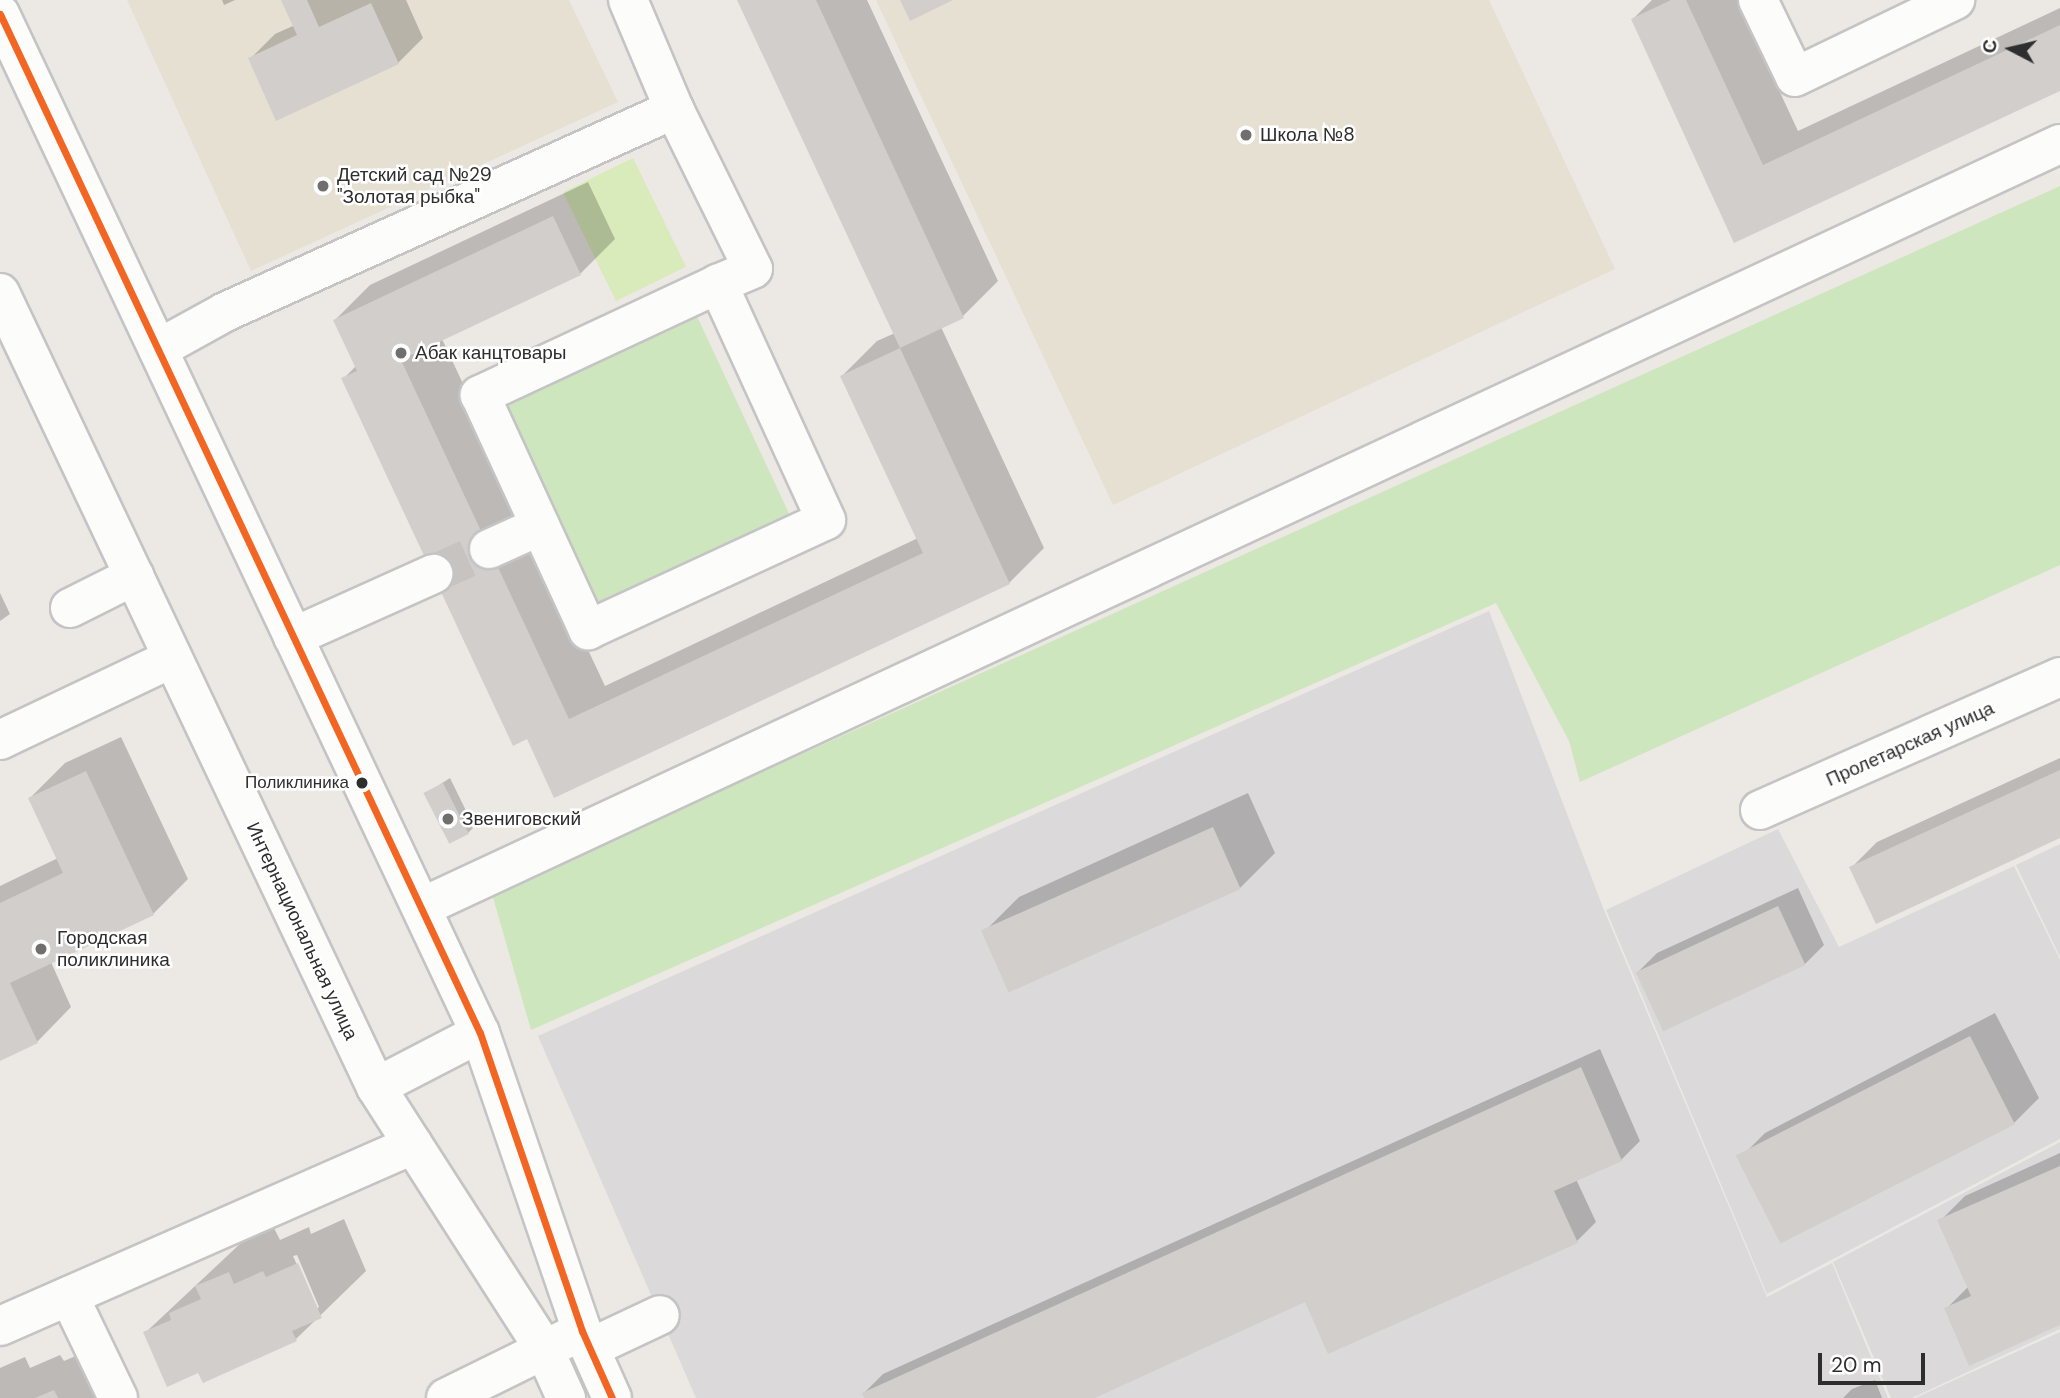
<!DOCTYPE html>
<meta charset="utf-8">
<style>
body{margin:0}
#map{position:relative;width:2060px;height:1398px;overflow:hidden;background:#ece8e4;font-family:"DM Sans",sans-serif}
div>[style]{position:absolute}
[style*='--x']{left:calc(var(--x)*1px);top:calc(var(--y)*1px);width:calc(var(--w)*1px);rotate:calc(var(--a)*1deg)}
.industrial>*{inset:0;background:#dcd9db}
.education>*{inset:0;background:#e6e0d3}
.green>*{inset:0;background:#cee6be;transform-origin:0 0}
.pitch>*{inset:0;background:#d9eabb;transform-origin:0 0}
.shadow>*{inset:0;background:#0003}
.building>*{inset:0;background:#d1cecb;transform-origin:0 0}
.minor-tunnel>*{height:38px;margin-top:-19px;transform-origin:0;background:repeating-linear-gradient(90deg,#c6c3c0 0 38px,transparent 0 57px)}
.roads{filter:drop-shadow(2px 0 #c5c4c5) drop-shadow(-2px 0 #c5c4c5) drop-shadow(0 2px #c5c4c5) drop-shadow(0 -2px #c5c4c5)}
.minor>*{height:38px;margin:-19px;padding:0 19px;transform-origin:19px;border-radius:19px;background:#fcfcfb}
.bus-1>*{height:7px;margin:-3.5px;padding:0 3.5px;transform-origin:3.5px;border-radius:3.5px;background:#f26522}
.dots>*{width:19px;height:19px;translate:-50% -50%;box-sizing:border-box;border:4px solid #fff;border-radius:50%}
span{translate:-50% -50%;white-space:nowrap;text-align:center;line-height:1.15;-webkit-text-stroke:5px #fff;paint-order:stroke}
.bus-label{font-size:17px;color:#2e2e2e}
.right{translate:-100% -50%;text-align:right}
.poi-label{font-size:19px;color:#2e2e2e}
.left{translate:0 -50%;text-align:left}
.street-label{font-size:19px;color:#2e2e2e}
.north{position:absolute;left:1976px;top:14px;width:70px;height:70px;-webkit-text-stroke:5px #fff;paint-order:stroke;rotate:277deg;font-size:19px;font-weight:700;line-height:28px;text-align:center;color:#2e2e2e}
.north::after{content:'';display:block;margin:auto;width:24px;height:32px;background:#2e2e2e;clip-path:polygon(50% 0,100% 100%,50% 72%,0 100%)}
.scale{position:absolute;left:1818px;top:1353px;width:107px;height:32px;box-sizing:border-box;border:4px solid #2e2e2e;border-top:0;padding-left:9px;font-size:21px;line-height:24px;white-space:nowrap;color:#2e2e2e;-webkit-text-stroke:5px #fff;paint-order:stroke}
</style>
<div id="map">
<div class="industrial">
<i style="clip-path:polygon(1489px 611px,1604px 910px,1767px 1297px,1832px 1263px,1888px 1398px,696px 1398px,538px 1036px)"></i>
<i style="clip-path:polygon(1778px 829px,1839px 947px,2014px 866px,2060px 960px,2060px 1139px,1767px 1294px,1606px 910px)"></i>
<i style="clip-path:polygon(2060px 844px,2060px 957px,2016px 865px)"></i>
<i style="clip-path:polygon(2060px 1142px,2060px 1329px,1912px 1398px,1891px 1398px,1833px 1262px)"></i>
<i style="clip-path:polygon(2060px 1332px,2060px 1398px,1915px 1398px)"></i>
</div>
<div class="education">
<i style="clip-path:polygon(127px 0,569px 0,618px 102px,251px 271px)"></i>
<i style="clip-path:polygon(876px 0,1489px 0,1615px 269px,1113px 505px)"></i>
</div>
<div class="green">
<i style="clip-path:polygon(2060px 186px,2060px 565px,1580px 782px,1569px 741px,1496px 603px,531px 1030px,492px 894px)"></i>
<i style="left:696px;top:314px;width:221px;height:219px;rotate:65deg"></i>
</div>
<div class="pitch">
<i style="left:633px;top:158px;width:121px;height:78px;rotate:64deg"></i>
</div>
<div class="shadow">
<i style="clip-path:polygon(222px 0,235px 0,224px 5px)"></i>
<i style="clip-path:polygon(283px 0,406px 0,423px 38px,398px 63px,250px 59px,275px 34px,295px 25px)"></i>
<i style="clip-path:polygon(739px 0,867px 0,998px 281px,963px 316px,941px 327px,1044px 548px,1009px 583px,528px 737px,343px 379px,356px 366px,335px 320px,370px 285px,588px 182px,615px 239px,580px 274px,442px 339px,605px 686px,918px 538px,842px 376px,877px 341px,895px 333px)"></i>
<i style="clip-path:polygon(1652px 0,1737px 0,1798px 131px,2060px 8px,2060px 89px,1735px 240px,1633px 19px)"></i>
<i style="clip-path:polygon(0 593px,10px 614px,0 621px)"></i>
<i style="clip-path:polygon(121px 737px,188px 879px,153px 914px,51px 962px,71px 1007px,37px 1042px,0 1059px,0 886px,58px 858px,30px 798px,65px 763px)"></i>
<i style="clip-path:polygon(2060px 758px,2060px 837px,1852px 867px,1877px 842px)"></i>
<i style="clip-path:polygon(450px 778px,474px 827px,468px 833px,425px 794px)"></i>
<i style="clip-path:polygon(1248px 793px,1275px 853px,1240px 888px,984px 932px,1019px 897px)"></i>
<i style="clip-path:polygon(1798px 888px,1824px 945px,1805px 964px,1637px 973px,1657px 953px)"></i>
<i style="clip-path:polygon(1995px 1013px,2039px 1098px,2014px 1123px,1740px 1158px,1765px 1133px)"></i>
<i style="clip-path:polygon(1600px 1049px,1640px 1141px,1621px 1160px,1576px 1179px,1596px 1222px,1577px 1241px,1306px 1299px,1091px 1398px,866px 1398px,864px 1393px,883px 1374px)"></i>
<i style="clip-path:polygon(2060px 1153px,2060px 1323px,1946px 1309px,1969px 1286px,1940px 1221px,1965px 1196px)"></i>
<i style="clip-path:polygon(evenodd,344px 1219px,366px 1271px,296px 1339px,199px 1371px,145px 1333px,242px 1242px,274px 1228px,280px 1240px,309px 1227px,311px 1234px,344px 1219px,297px 1255px,319px 1307px,317px 1309px,293px 1256px,297px 1255px)"></i>
<i style="clip-path:polygon(99px 1346px,119px 1398px,0 1398px,0 1368px,25px 1357px,30px 1368px,60px 1355px,64px 1361px)"></i>
<i style="clip-path:polygon(1875px 1380px,1882px 1398px,1843px 1398px,1852px 1389px)"></i>
</div>
<div class="building">
<i style="clip-path:polygon(281px 0,307px 0,319px 27px,371px 3px,399px 64px,276px 121px,248px 58px,297px 35px)"></i>
<i style="clip-path:polygon(737px 0,816px 0,964px 318px,900px 348px,1010px 584px,554px 798px,527px 739px,513px 746px,341px 378px,357px 371px,333px 320px,553px 216px,581px 275px,401px 360px,569px 719px,923px 553px,840px 376px,900px 348px)"></i>
<i style="clip-path:polygon(900px 0,953px 0,910px 21px)"></i>
<i style="clip-path:polygon(1671px 0,1686px 0,1763px 165px,2060px 25px,2060px 91px,1734px 243px,1631px 19px)"></i>
<i style="clip-path:polygon(2060px 770px,2060px 838px,1876px 924px,1849px 867px)"></i>
<i style="clip-path:polygon(86px 771px,154px 915px,10px 983px,38px 1043px,0 1061px,0 903px,63px 873px,28px 798px)"></i>
<i style="left:443px;top:783px;width:57px;height:22px;rotate:63deg"></i>
<i style="left:1213px;top:827px;width:68px;height:254px;rotate:66deg"></i>
<i style="left:1778px;top:906px;width:65px;height:157px;rotate:65deg"></i>
<i style="left:1970px;top:1036px;width:99px;height:263px;rotate:63deg"></i>
<i style="clip-path:polygon(1581px 1067px,1622px 1161px,1554px 1191px,1578px 1243px,1328px 1354px,1305px 1302px,1095px 1398px,864px 1398px,862px 1393px)"></i>
<i style="clip-path:polygon(2060px 1166px,2060px 1325px,1969px 1366px,1944px 1308px,1971px 1296px,1937px 1220px)"></i>
<i style="clip-path:polygon(298px 1263px,322px 1318px,292px 1331px,297px 1341px,203px 1383px,198px 1373px,167px 1387px,143px 1332px,171px 1320px,169px 1313px,201px 1299px,195px 1286px,229px 1272px,234px 1284px,263px 1271px,266px 1277px)"></i>
<i style="clip-path:polygon(54px 1390px,58px 1398px,35px 1398px)"></i>
</div>
<div class="minor-tunnel">
<i style="--x:433;--y:574;--w:61;--a:-24.1"></i>
</div>
<div class="roads">
<div class="minor">
<i style="--x:628;--y:0;--w:118;--a:67.1"></i>
<i style="--x:674;--y:109;--w:178;--a:63.7"></i>
<i style="--x:753;--y:269;--w:38;--a:157"></i>
<i style="--x:718;--y:284;--w:263;--a:155"></i>
<i style="--x:480;--y:395;--w:259;--a:65.3"></i>
<i style="--x:588;--y:630;--w:262;--a:-24.8"></i>
<i style="--x:826;--y:520;--w:260;--a:-114.6"></i>
<i style="--x:1758;--y:0;--w:85;--a:64.3"></i>
<i style="--x:1795;--y:77;--w:178;--a:-25.7"></i>
<i style="--x:0;--y:14;--w:1126;--a:64.78"></i>
<i style="--x:480;--y:1033;--w:315;--a:71.1"></i>
<i style="--x:582;--y:1331;--w:73;--a:65.9"></i>
<i style="--x:0;--y:293;--w:879;--a:64.66"></i>
<i style="--x:376;--y:1087;--w:311;--a:57.3"></i>
<i style="--x:544;--y:1349;--w:54;--a:65.8"></i>
<i style="--x:158;--y:349;--w:77;--a:-28.9"></i>
<i style="--x:225;--y:312;--w:493;--a:-24.3"></i>
<i style="--x:489;--y:549;--w:56;--a:-24.3"></i>
<i style="--x:70;--y:608;--w:72;--a:-26.6"></i>
<i style="--x:293;--y:637;--w:154;--a:-24.2"></i>
<i style="--x:0;--y:740;--w:191;--a:-25.4"></i>
<i style="--x:1760;--y:810;--w:328;--a:-23.9"></i>
<i style="--x:422;--y:907;--w:1807;--a:-24.98"></i>
<i style="--x:376;--y:1087;--w:117;--a:-27.4"></i>
<i style="--x:69;--y:1296;--w:113;--a:64.3"></i>
<i style="--x:0;--y:1326;--w:451;--a:-23.7"></i>
<i style="--x:590;--y:1348;--w:77;--a:-25.2"></i>
<i style="--x:446;--y:1398;--w:136;--a:-26.2"></i>
</div>
</div>
<div class="bus-1">
<i style="--x:0;--y:14;--w:1126;--a:64.78"></i>
<i style="--x:480;--y:1033;--w:315;--a:71.1"></i>
<i style="--x:582;--y:1331;--w:73;--a:65.9"></i>
</div>
<div class="dots">
<i style="left:1246px;top:135px;background:#706f6e"></i>
<i style="left:323px;top:186px;background:#706f6e"></i>
<i style="left:401px;top:353px;background:#706f6e"></i>
<i style="left:362px;top:783px;background:#2e2e2e"></i>
<i style="left:448px;top:819px;background:#706f6e"></i>
<i style="left:41px;top:949px;background:#706f6e"></i>
</div>
<div class="bus-label">
<span class="right" style="left:349px;top:783px">Поликлиника</span>
</div>
<div class="poi-label">
<span class="left" style="left:1260px;top:135px">Школа №8</span>
<span class="left" style="left:337px;top:186px">Детский сад №29<br>"Золотая рыбка"</span>
<span class="left" style="left:415px;top:353px">Абак канцтовары</span>
<span class="left" style="left:462px;top:819px">Звениговский</span>
<span class="left" style="left:57px;top:949px">Городская<br>поликлиника</span>
</div>
<div class="street-label">
<span style="left:1910px;top:744px;rotate:-24deg">Пролетарская улица</span>
<span style="left:302px;top:931px;rotate:65deg">Интернациональная улица</span>
</div>
<div class="north">С</div>
<div class="scale">20 m</div>
</div>
